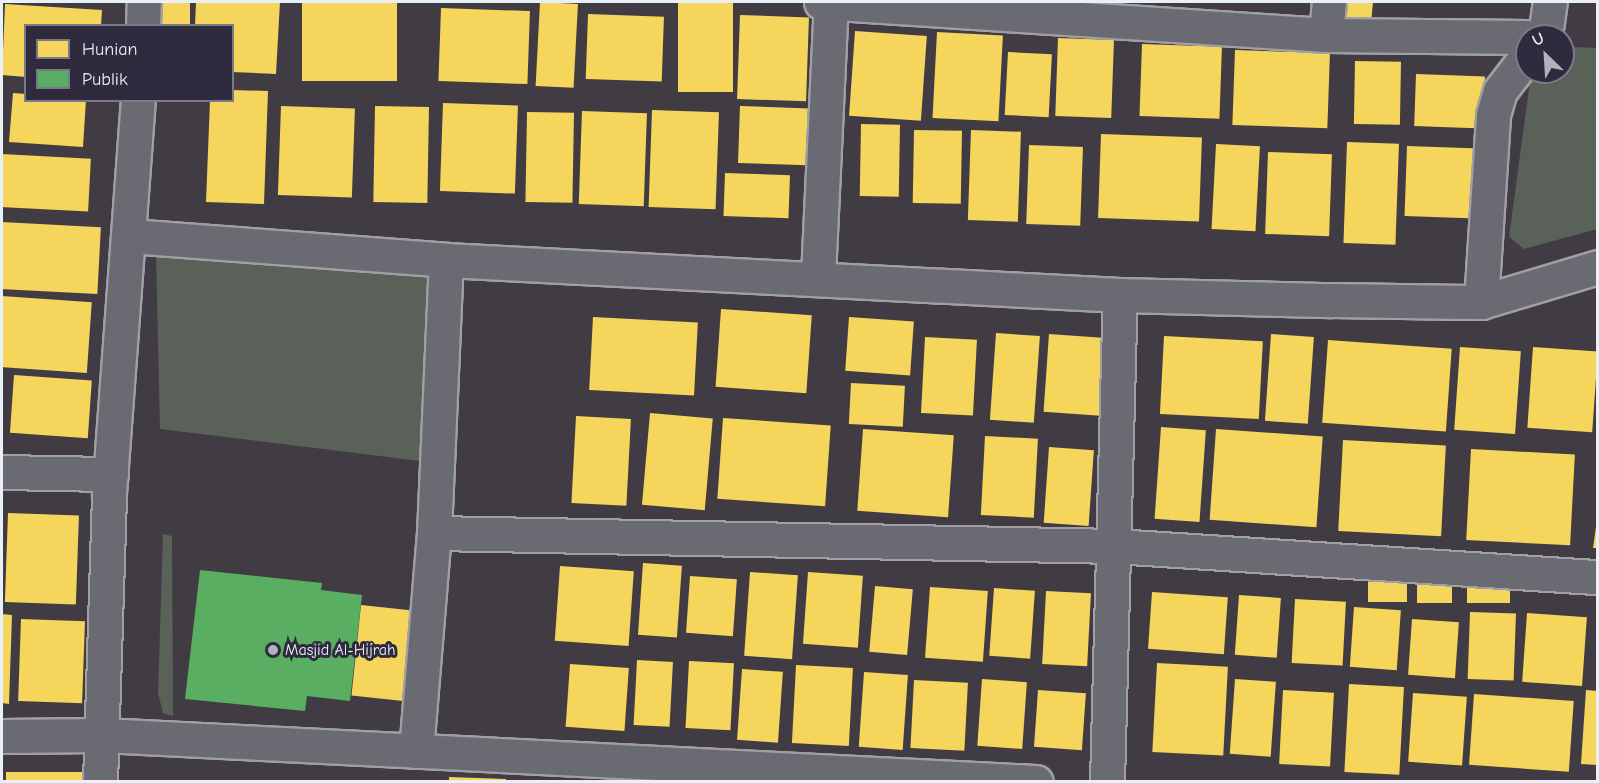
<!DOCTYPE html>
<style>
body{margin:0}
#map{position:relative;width:1599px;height:783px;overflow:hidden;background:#413c43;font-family:"Comic Neue",sans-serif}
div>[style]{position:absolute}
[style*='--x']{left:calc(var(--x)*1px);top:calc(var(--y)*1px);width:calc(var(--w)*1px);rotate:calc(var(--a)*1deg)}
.green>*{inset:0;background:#596159}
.homes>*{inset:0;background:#f6d55c;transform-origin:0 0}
.public>*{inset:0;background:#5aae61}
.roads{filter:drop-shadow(2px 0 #a09fa4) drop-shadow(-2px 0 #a09fa4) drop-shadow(0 2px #a09fa4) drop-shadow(0 -2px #a09fa4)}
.street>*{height:33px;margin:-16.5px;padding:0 16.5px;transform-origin:16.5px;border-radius:16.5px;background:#6a6b72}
.dots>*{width:16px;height:16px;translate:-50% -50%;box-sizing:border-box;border:3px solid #2f2a3d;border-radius:50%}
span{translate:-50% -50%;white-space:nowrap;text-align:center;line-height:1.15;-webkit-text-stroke:6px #2f2a3d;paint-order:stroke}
.poi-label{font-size:16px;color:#e8f1f8}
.left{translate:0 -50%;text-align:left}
.frame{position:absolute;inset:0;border:3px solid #e8f1f8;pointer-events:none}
.legend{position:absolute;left:24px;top:24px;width:210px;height:78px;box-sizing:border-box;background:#2f2a3d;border:2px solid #797a88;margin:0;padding:8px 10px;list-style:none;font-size:18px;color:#e8f1f8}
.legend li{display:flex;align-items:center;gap:12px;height:30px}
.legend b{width:30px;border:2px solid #797a88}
.north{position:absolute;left:1515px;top:24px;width:60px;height:60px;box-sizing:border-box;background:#2f2a3d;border:2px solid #797a88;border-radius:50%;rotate:335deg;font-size:16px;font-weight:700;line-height:24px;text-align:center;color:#e8f1f8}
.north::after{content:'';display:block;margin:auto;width:21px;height:27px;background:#aeb2b9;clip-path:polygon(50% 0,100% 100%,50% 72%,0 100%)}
</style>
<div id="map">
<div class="green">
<i style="clip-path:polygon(1573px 47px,1597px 48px,1597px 229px,1524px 249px,1509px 237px,1531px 74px,1563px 72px,1563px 51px)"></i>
<i style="clip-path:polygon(156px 256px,439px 267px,428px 462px,160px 429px)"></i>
<i style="clip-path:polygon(163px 534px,172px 536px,173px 716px,163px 713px,158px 693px)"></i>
</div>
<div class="homes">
<i style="left:159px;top:2px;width:31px;height:24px"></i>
<i style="clip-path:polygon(196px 2px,280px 2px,276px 74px,232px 72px,232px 26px,195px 26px)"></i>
<i style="left:302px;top:2px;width:95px;height:79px"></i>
<i style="left:540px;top:2px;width:38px;height:84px;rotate:3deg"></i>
<i style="left:678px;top:2px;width:55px;height:90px"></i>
<i style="clip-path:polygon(1341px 2px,1373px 2px,1371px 23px,1339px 21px)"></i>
<i style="clip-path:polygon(5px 4px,102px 10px,101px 26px,26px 26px,26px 77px,2px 75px)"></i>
<i style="left:441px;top:8px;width:89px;height:73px;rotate:2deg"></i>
<i style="left:588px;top:14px;width:76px;height:65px;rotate:2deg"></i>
<i style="left:740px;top:15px;width:69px;height:84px;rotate:2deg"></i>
<i style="left:855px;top:31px;width:72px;height:85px;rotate:4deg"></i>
<i style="left:937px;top:32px;width:66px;height:86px;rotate:3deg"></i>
<i style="left:1058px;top:38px;width:56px;height:78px;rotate:2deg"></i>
<i style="left:1142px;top:44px;width:80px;height:72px;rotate:2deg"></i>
<i style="left:1235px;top:50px;width:95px;height:75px;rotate:2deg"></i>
<i style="left:1008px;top:52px;width:44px;height:63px;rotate:3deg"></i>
<i style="left:1355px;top:61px;width:46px;height:63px;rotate:1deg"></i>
<i style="left:1416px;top:74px;width:69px;height:52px;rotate:2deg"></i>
<i style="clip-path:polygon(232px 90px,268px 91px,264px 204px,206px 202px,210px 100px,232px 100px)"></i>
<i style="clip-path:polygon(13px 93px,26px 94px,26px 100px,86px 100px,83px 147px,9px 142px)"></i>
<i style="left:443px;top:103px;width:75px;height:88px;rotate:2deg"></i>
<i style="left:281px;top:106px;width:74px;height:89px;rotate:2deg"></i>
<i style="left:375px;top:106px;width:54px;height:96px;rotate:1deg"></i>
<i style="left:740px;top:106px;width:76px;height:57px;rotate:2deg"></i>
<i style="left:652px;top:110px;width:67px;height:97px;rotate:2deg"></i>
<i style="left:582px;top:111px;width:65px;height:93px;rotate:2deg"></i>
<i style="left:527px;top:112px;width:47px;height:90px;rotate:1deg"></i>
<i style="left:861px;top:124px;width:39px;height:72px;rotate:1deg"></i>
<i style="left:914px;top:130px;width:48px;height:73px;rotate:1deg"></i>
<i style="left:971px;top:130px;width:50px;height:90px;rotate:2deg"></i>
<i style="left:1101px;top:134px;width:101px;height:84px;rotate:2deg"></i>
<i style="left:1347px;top:142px;width:52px;height:101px;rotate:2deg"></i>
<i style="left:1216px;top:144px;width:44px;height:85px;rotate:3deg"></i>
<i style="left:1029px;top:145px;width:54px;height:79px;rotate:2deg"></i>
<i style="left:1407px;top:146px;width:72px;height:70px;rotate:2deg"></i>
<i style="left:1268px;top:152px;width:64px;height:82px;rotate:2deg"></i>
<i style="left:2px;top:154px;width:89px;height:53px;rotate:3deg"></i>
<i style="left:725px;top:173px;width:65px;height:43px;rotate:2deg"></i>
<i style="left:2px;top:222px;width:99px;height:67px;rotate:3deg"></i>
<i style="left:2px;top:296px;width:90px;height:71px;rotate:4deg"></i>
<i style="left:721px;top:309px;width:91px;height:78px;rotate:4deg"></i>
<i style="left:593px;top:317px;width:105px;height:73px;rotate:3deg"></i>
<i style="left:849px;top:317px;width:65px;height:54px;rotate:4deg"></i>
<i style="left:996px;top:333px;width:44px;height:87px;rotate:4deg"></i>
<i style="left:1049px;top:334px;width:60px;height:78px;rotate:4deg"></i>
<i style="left:1271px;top:334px;width:43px;height:87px;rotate:4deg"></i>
<i style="left:1164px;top:336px;width:99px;height:78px;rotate:3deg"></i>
<i style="left:925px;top:337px;width:52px;height:76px;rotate:3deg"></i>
<i style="left:1328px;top:340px;width:124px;height:83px;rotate:4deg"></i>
<i style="left:1460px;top:347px;width:61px;height:83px;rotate:4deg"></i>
<i style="left:1533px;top:347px;width:65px;height:81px;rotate:4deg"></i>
<i style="left:14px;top:375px;width:78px;height:58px;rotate:4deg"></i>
<i style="left:851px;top:383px;width:54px;height:41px;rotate:3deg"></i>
<i style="left:650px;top:413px;width:63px;height:92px;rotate:5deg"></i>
<i style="left:576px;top:416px;width:55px;height:87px;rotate:3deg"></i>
<i style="left:723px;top:418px;width:108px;height:81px;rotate:4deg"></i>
<i style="left:1161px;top:427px;width:45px;height:92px;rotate:4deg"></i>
<i style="left:863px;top:429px;width:91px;height:82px;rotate:4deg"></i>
<i style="left:1216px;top:429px;width:107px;height:91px;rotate:4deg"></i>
<i style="left:985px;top:436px;width:53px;height:79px;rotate:3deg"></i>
<i style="left:1343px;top:440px;width:103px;height:91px;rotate:3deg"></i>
<i style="left:1049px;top:447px;width:45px;height:76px;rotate:4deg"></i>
<i style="left:1471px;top:449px;width:104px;height:91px;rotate:3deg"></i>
<i style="left:8px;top:513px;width:71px;height:89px;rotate:2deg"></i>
<i style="clip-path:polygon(1598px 513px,1598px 548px,1593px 548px)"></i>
<i style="left:643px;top:563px;width:39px;height:72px;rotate:4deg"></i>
<i style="left:560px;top:566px;width:74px;height:75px;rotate:4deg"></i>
<i style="left:750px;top:572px;width:48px;height:84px;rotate:4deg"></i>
<i style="left:808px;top:572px;width:55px;height:72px;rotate:4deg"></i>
<i style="left:1368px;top:572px;width:39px;height:30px"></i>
<i style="left:1417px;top:575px;width:35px;height:28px"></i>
<i style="left:690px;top:576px;width:47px;height:57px;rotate:4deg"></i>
<i style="left:1467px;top:577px;width:43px;height:26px"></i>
<i style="left:875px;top:586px;width:38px;height:66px;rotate:5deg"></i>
<i style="left:930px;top:587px;width:58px;height:71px;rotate:4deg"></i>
<i style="left:994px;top:588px;width:41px;height:68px;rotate:4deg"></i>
<i style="left:1046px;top:591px;width:45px;height:73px;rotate:3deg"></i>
<i style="left:1152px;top:592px;width:76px;height:57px;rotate:4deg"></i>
<i style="left:1239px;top:595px;width:42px;height:60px;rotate:4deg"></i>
<i style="left:1295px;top:599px;width:51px;height:64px;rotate:3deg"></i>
<i style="left:361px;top:605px;width:59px;height:91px;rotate:6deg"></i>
<i style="left:1354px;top:607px;width:47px;height:60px;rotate:4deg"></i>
<i style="left:1470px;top:612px;width:46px;height:67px;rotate:2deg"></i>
<i style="left:1527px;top:613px;width:60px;height:69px;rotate:4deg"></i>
<i style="clip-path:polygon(2px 614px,12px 615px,9px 704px,2px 703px)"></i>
<i style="left:21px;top:619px;width:64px;height:82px;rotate:2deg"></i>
<i style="left:1412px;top:619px;width:47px;height:56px;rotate:4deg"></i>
<i style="left:637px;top:660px;width:36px;height:65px;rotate:3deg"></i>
<i style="left:689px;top:661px;width:45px;height:67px;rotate:3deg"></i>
<i style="left:1157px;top:663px;width:71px;height:89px;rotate:3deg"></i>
<i style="left:570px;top:664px;width:59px;height:63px;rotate:4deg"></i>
<i style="left:796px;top:665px;width:57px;height:78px;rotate:3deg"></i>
<i style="left:742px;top:669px;width:41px;height:71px;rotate:4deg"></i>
<i style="left:864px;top:672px;width:44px;height:75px;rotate:4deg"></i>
<i style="left:982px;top:679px;width:45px;height:67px;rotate:4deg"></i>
<i style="left:1235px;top:679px;width:41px;height:75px;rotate:4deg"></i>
<i style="left:914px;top:680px;width:54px;height:68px;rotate:3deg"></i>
<i style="left:1349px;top:684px;width:55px;height:88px;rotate:3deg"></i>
<i style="left:1038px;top:690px;width:48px;height:57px;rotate:4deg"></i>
<i style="left:1283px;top:690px;width:51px;height:74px;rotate:3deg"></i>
<i style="clip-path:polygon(1586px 690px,1598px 691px,1598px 765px,1581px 764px)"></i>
<i style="left:1413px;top:693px;width:54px;height:69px;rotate:4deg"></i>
<i style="left:1474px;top:694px;width:100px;height:71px;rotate:4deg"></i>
<i style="left:6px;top:772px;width:77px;height:10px"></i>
<i style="clip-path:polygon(449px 777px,506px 779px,506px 782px,449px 782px)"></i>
</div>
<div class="public">
<i style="clip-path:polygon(200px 570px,322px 583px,321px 590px,362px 595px,350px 701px,307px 696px,305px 711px,185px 699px)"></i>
</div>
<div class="roads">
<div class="street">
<i style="--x:821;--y:2;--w:506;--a:3.74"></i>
<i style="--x:1326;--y:35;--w:201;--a:0.6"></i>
<i style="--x:143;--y:26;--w:24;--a:-88"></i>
<i style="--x:1326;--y:35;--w:33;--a:-85"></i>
<i style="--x:1545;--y:36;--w:34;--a:-82"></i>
<i style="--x:130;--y:236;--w:317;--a:4.3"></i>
<i style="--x:446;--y:260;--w:675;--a:2.97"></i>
<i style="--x:1120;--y:295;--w:212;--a:1.4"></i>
<i style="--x:1332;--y:300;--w:149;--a:0.8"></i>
<i style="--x:1481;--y:302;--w:122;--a:-16.7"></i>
<i style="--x:818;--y:276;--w:273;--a:-87.3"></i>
<i style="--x:1481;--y:302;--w:187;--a:-86.3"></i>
<i style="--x:1493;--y:115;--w:25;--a:-74"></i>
<i style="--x:1500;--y:91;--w:44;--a:-52.4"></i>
<i style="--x:2;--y:472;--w:109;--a:1.1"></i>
<i style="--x:434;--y:533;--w:681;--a:1.09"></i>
<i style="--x:1115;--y:546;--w:484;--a:3.7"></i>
<i style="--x:2;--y:736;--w:100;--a:-0.6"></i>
<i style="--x:102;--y:735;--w:935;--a:2.88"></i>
<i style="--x:416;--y:751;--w:219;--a:-85.3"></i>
<i style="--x:434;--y:533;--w:273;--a:-87.5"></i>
<i style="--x:100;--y:782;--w:289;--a:-88.2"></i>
<i style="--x:109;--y:493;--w:394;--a:-85.8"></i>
<i style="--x:1107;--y:782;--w:487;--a:-88.5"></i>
</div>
</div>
<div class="dots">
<i style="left:273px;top:650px;background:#aeb2b9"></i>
</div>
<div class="poi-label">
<span class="left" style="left:285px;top:650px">Masjid Al-Hijrah</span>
</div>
<div class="frame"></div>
<ul class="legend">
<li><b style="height:16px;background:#f6d55c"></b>Hunian</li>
<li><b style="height:16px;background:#5aae61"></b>Publik</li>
</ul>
<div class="north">U</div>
</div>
